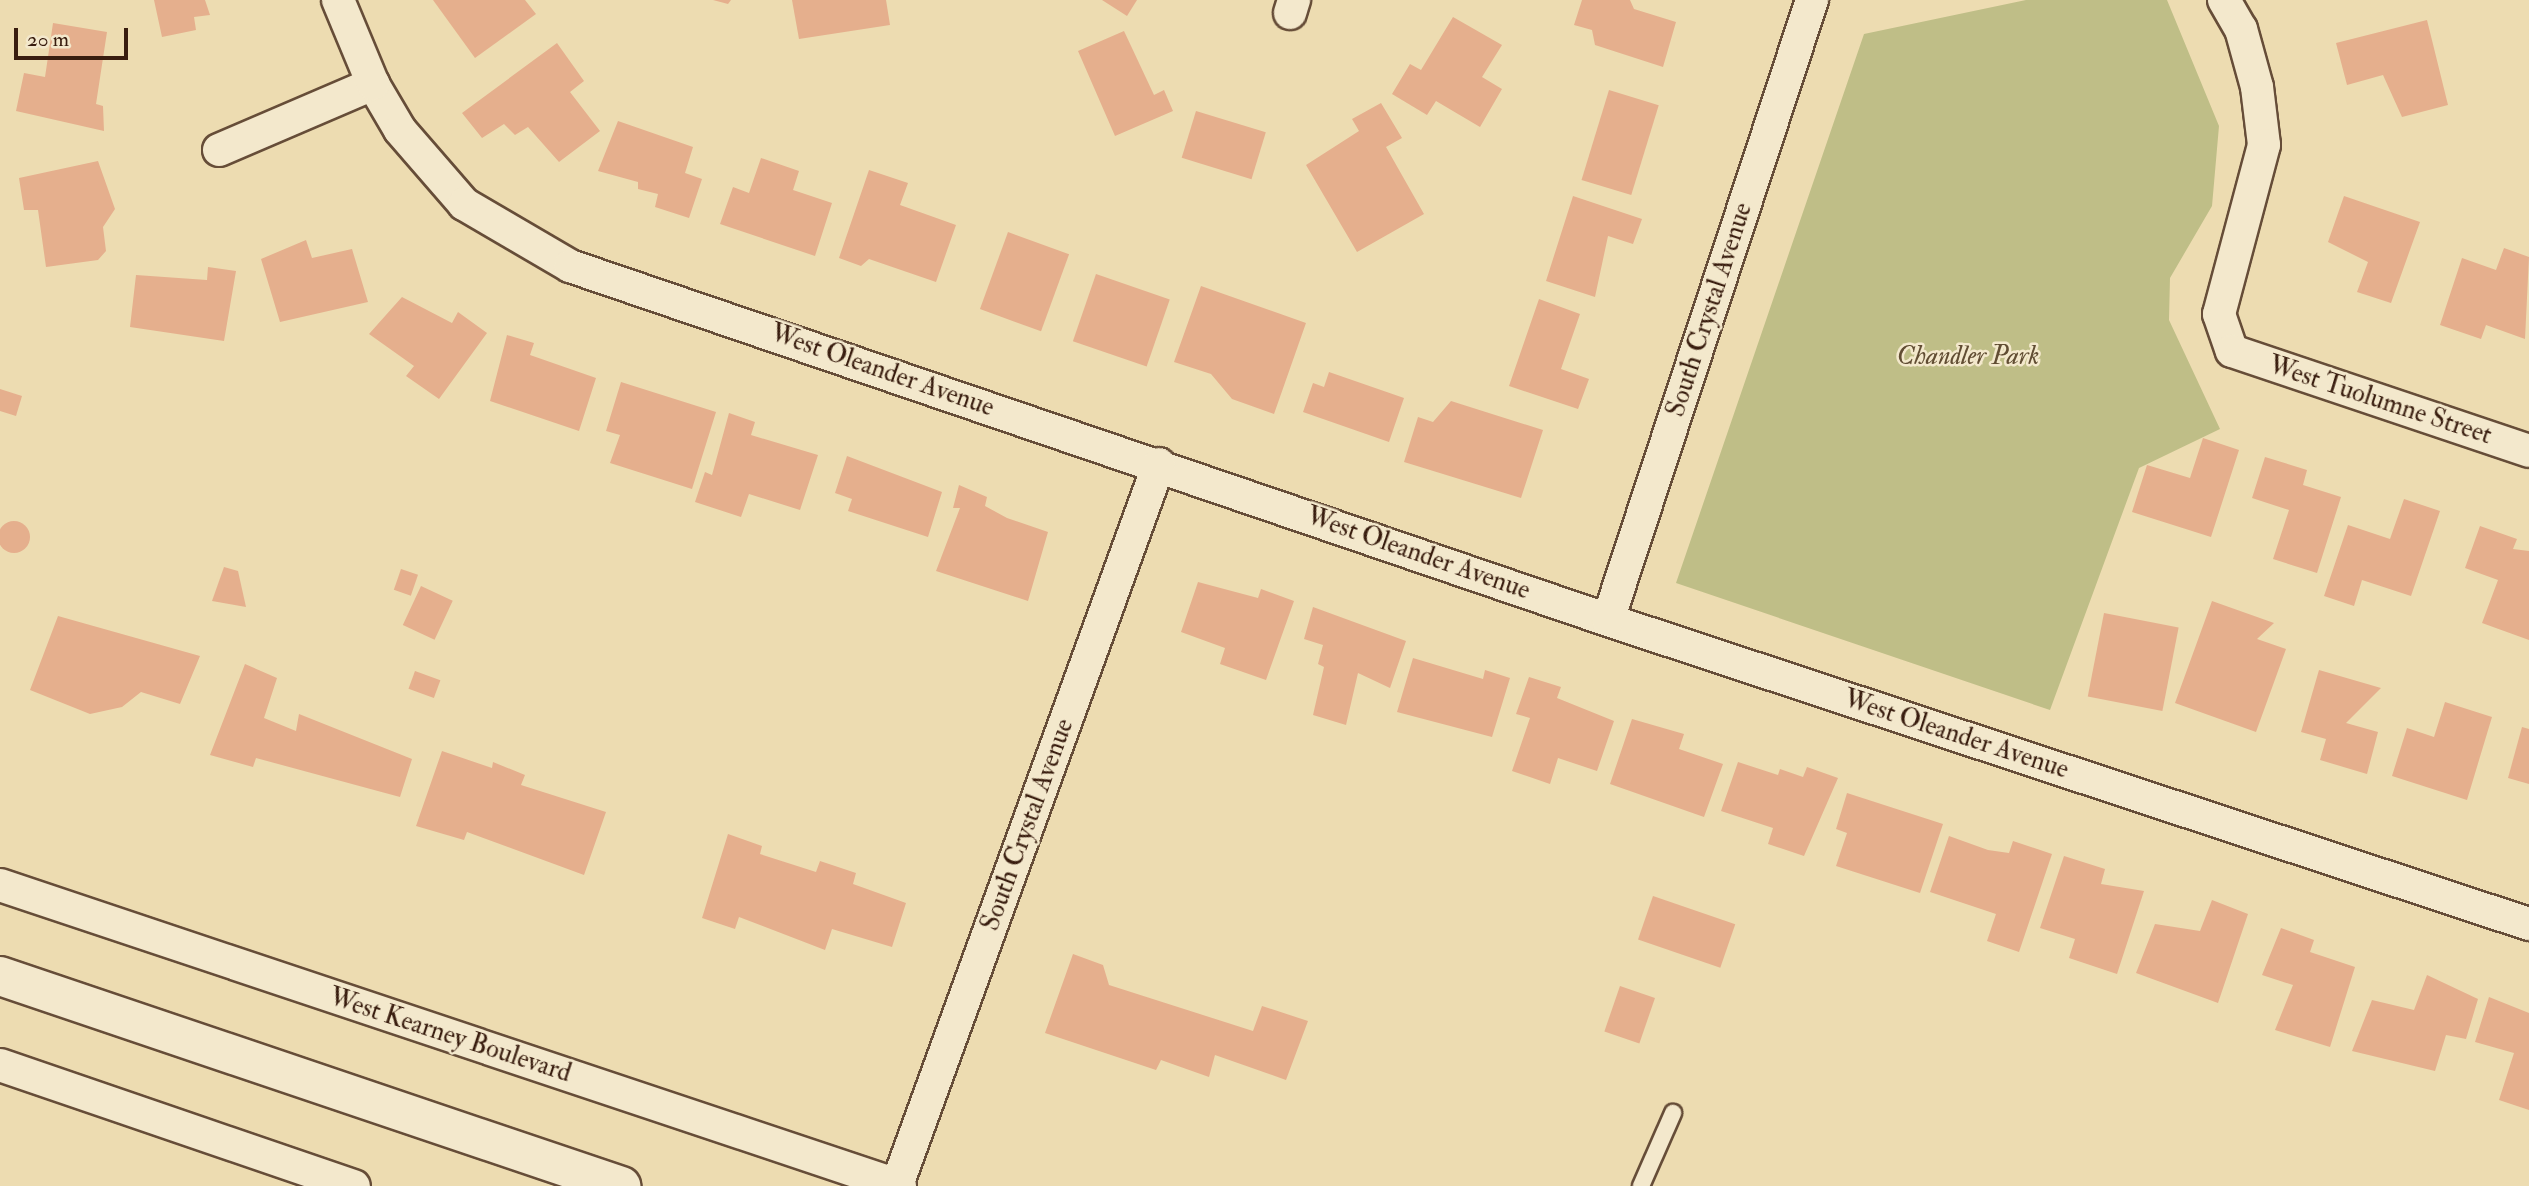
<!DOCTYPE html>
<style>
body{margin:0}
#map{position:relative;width:2529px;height:1186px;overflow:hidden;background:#eddcb1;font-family:"IM FELL Double Pica",serif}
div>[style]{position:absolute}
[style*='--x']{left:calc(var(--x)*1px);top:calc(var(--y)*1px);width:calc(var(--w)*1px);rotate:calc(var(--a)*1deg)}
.green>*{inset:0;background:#bfbe87}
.building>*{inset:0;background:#e5af8d;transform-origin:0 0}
.round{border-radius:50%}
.roads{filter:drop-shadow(2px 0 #664d38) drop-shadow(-2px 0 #664d38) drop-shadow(0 2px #664d38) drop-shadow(0 -2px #664d38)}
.lane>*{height:16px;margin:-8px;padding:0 8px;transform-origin:8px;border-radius:8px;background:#f3e8cc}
.street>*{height:32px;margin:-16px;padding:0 16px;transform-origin:16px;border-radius:16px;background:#f3e8cc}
.secondary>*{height:38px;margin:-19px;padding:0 19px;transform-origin:19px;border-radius:19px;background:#f3e8cc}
span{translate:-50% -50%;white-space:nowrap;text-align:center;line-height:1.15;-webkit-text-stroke:5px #f3e8cc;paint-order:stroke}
.street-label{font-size:26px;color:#391d0f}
.park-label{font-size:26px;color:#614d33;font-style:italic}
.scale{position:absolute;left:14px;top:28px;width:114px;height:32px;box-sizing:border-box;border:4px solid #391d0f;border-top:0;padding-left:9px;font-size:21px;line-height:24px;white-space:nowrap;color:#391d0f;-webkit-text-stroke:5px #f3e8cc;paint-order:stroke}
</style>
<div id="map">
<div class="green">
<i style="clip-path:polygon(2026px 0,2167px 0,2219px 126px,2212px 206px,2170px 278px,2169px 320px,2220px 429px,2139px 468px,2050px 710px,1676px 583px,1864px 34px)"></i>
</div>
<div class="building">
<i style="clip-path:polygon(154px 0,205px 0,210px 15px,194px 17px,196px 30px,162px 37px)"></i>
<i style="clip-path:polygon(433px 0,525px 0,536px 14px,475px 58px)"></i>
<i style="clip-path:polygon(713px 0,731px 0,728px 4px)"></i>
<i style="clip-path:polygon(792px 0,886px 0,890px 25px,799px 39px)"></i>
<i style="clip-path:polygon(1102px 0,1137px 0,1127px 16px)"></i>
<i style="clip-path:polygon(1582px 0,1630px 0,1634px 9px,1676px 22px,1663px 67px,1595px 45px,1592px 30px,1574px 25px)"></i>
<i style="clip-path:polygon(1453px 17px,1502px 45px,1482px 77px,1502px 89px,1480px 127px,1436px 101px,1427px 115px,1392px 94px,1410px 64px,1421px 70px)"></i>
<i style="clip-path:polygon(2427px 20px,2448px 105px,2402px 117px,2383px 75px,2347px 85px,2336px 43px)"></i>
<i style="clip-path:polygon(53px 23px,107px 32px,96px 104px,103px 106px,104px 131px,16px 111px,24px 73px,45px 77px)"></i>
<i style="clip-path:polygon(1124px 31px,1154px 95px,1164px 90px,1173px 111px,1115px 136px,1078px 51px)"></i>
<i style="clip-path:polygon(557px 43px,584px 81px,570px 92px,600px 131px,559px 162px,528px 127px,515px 135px,504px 124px,482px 138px,462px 113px)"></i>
<i style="left:1609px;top:90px;width:52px;height:94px;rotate:17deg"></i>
<i style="clip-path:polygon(1381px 103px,1402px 138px,1386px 147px,1424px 214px,1357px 252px,1306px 165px,1359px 131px,1352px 119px)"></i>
<i style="left:1196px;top:111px;width:73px;height:49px;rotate:17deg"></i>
<i style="clip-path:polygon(618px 121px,693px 147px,685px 173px,702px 179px,689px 218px,655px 207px,658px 194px,638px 189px,638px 182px,598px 171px)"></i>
<i style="clip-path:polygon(761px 158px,799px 171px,793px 190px,832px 203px,815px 256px,720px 224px,733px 187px,749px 193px)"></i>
<i style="clip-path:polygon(98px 161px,115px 209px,103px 227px,106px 251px,98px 260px,46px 267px,38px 210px,24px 210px,19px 178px)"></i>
<i style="clip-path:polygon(869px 170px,908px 183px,900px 205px,956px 225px,936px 282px,869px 259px,861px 266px,839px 258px)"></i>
<i style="clip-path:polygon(1573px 196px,1642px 219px,1633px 244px,1608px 236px,1595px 297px,1546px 281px)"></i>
<i style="clip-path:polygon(2344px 196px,2420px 222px,2391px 303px,2357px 292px,2368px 262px,2328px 242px)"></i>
<i style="left:1008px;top:232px;width:65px;height:82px;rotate:20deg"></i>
<i style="clip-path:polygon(306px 240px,312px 258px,352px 249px,368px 302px,280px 322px,261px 259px)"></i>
<i style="clip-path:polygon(2504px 248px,2529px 257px,2525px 339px,2486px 325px,2481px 339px,2440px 325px,2462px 258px,2496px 270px)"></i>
<i style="clip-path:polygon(208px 267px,236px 271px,224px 341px,130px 327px,136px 275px,207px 280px)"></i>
<i style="left:1096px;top:274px;width:78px;height:71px;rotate:19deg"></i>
<i style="clip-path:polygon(1201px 286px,1306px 323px,1274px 414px,1232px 399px,1211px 374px,1174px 362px)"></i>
<i style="clip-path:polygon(402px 297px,452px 323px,458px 312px,487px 333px,439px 399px,406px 376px,414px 366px,369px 334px)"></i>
<i style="clip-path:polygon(1539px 299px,1580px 314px,1561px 369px,1589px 379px,1578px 409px,1509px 386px)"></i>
<i style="clip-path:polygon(507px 335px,534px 343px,530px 355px,596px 378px,579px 431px,490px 401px)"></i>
<i style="clip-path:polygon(1329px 372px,1404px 398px,1389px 442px,1303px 412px,1313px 383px,1324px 387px)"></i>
<i style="clip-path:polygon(621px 382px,716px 412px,692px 489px,610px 463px,620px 435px,606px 431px)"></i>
<i style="clip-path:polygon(0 389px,22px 396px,16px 416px,0 411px)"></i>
<i style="clip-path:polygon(1451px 401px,1543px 430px,1521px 498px,1404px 462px,1418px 417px,1433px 422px)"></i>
<i style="clip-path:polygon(729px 413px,755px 422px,751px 435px,818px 455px,800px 510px,749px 494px,741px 517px,695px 502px,705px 472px,712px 475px)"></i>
<i style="clip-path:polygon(2203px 438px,2239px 450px,2211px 537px,2132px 512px,2147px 465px,2190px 478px)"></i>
<i style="clip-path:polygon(847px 456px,942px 492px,928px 537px,848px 511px,852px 499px,835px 493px)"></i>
<i style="clip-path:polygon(2265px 457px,2307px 470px,2303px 485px,2341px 497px,2317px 573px,2273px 559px,2289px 510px,2252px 498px)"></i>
<i style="clip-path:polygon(959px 485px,987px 497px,985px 506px,1007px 518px,1048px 532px,1028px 601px,936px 571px,960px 508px,953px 508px)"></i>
<i style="clip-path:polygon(2404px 499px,2440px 511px,2411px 596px,2362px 580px,2354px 606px,2324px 596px,2348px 525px,2390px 539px)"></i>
<i class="round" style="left:-2px;top:521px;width:32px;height:32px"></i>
<i style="clip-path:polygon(2480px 526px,2517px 539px,2513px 549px,2529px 551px,2529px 640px,2482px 623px,2498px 580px,2465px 568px)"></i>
<i style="clip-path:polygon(224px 567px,238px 571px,246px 607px,212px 601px)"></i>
<i style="left:401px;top:569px;width:18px;height:22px;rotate:19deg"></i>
<i style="clip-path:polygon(1198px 582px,1258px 598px,1261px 589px,1294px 601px,1266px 680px,1220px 664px,1225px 648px,1181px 632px)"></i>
<i style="left:421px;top:586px;width:35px;height:43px;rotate:25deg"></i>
<i style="clip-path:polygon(2212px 601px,2274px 623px,2257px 639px,2286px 649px,2256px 732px,2175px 703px)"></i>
<i style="clip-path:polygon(1313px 607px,1406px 641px,1390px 688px,1358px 673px,1346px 725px,1313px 715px,1324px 667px,1318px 664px,1323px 645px,1304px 639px)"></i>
<i style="left:2104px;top:613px;width:76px;height:85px;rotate:11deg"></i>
<i style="clip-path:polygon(58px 616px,200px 656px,180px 704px,141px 692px,122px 707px,90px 714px,30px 690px)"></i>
<i style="clip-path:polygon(1413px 658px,1483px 679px,1485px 670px,1510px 678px,1492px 737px,1397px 712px)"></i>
<i style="clip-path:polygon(245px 664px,277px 678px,264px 718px,296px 731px,299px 714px,412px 759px,400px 797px,256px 758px,253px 767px,210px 755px)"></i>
<i style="clip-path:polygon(2319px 670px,2381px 688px,2346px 723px,2378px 732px,2367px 774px,2320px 760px,2326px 739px,2301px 732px)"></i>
<i style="left:415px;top:671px;width:27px;height:19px;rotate:20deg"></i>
<i style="clip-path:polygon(1529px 677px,1561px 687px,1557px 698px,1614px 721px,1597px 771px,1558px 758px,1550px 784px,1512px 771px,1530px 718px,1516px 714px)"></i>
<i style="clip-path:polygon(2445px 702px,2492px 717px,2467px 800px,2392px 776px,2407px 728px,2434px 737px)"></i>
<i style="clip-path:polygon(1632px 719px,1684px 734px,1679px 749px,1723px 764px,1704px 817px,1610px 784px)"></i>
<i style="clip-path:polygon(2522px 727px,2529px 729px,2529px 784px,2508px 778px)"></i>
<i style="clip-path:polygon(442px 751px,492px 768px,493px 762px,525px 775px,521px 785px,606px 812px,584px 875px,467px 832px,464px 840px,416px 826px)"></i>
<i style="clip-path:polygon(1738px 762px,1778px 775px,1780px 769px,1803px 777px,1807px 767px,1838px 778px,1804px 856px,1768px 844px,1773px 828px,1721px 811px)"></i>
<i style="clip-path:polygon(1847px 793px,1943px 824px,1920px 893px,1836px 866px,1847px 833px,1836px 829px)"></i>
<i style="clip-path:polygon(728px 834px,762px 846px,760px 854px,816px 872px,820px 861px,856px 873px,853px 884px,906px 903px,892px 947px,832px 929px,825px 950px,739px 917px,735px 929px,702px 918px)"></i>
<i style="clip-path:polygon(1949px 836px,1988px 850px,2009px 853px,2013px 841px,2052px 854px,2019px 952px,1987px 941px,1996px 914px,1930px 892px)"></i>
<i style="clip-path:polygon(2064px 856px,2105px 869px,2101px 884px,2144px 891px,2117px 974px,2069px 958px,2075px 939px,2040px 928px)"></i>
<i style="left:1653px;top:896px;width:87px;height:46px;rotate:19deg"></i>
<i style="clip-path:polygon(2212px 900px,2248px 914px,2218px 1003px,2136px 973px,2155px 924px,2200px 931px)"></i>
<i style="clip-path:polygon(2281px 928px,2314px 940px,2310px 952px,2355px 967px,2330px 1047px,2275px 1030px,2293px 985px,2262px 975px)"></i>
<i style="clip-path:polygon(1073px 954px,1103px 965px,1109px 985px,1253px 1031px,1262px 1006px,1308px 1021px,1286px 1080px,1215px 1055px,1209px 1077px,1161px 1060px,1156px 1070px,1045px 1033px)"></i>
<i style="clip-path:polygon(2427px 975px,2478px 999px,2466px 1039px,2446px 1035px,2435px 1071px,2352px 1051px,2372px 1000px,2414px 1010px)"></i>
<i style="left:1620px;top:986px;width:37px;height:48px;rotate:19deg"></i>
<i style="clip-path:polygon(2489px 997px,2529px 1013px,2529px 1110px,2499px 1100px,2514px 1053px,2475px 1042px)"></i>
</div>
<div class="roads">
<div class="lane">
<i style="--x:1641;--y:1186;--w:80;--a:-66.3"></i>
</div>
<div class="street">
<i style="--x:2224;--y:0;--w:34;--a:60"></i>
<i style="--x:2241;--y:29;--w:60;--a:74.6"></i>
<i style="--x:2257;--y:87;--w:58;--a:83.1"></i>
<i style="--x:2264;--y:145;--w:175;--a:104.9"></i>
<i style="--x:2219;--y:314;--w:39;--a:71"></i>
<i style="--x:2232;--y:351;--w:313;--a:18.6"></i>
<i style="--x:1290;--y:13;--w:14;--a:-73"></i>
<i style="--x:373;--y:84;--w:53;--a:59.6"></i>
<i style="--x:400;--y:130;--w:98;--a:49.1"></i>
<i style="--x:464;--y:204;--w:123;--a:30.3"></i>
<i style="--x:570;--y:266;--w:1097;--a:18.83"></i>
<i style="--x:1608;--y:620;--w:970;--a:18.27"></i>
<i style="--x:219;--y:150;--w:168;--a:-23.2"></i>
<i style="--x:373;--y:84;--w:91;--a:-112.6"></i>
<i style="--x:1608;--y:620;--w:653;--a:-71.79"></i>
<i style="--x:0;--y:885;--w:949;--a:18.49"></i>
<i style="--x:0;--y:1065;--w:374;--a:18.9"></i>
<i style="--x:897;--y:1185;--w:767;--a:-70.03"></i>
</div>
<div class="secondary">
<i style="--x:0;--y:976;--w:656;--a:18.68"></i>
</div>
</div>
<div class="street-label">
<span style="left:1710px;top:310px;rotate:-72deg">South Crystal Avenue</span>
<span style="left:882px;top:371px;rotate:19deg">West Oleander Avenue</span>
<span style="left:2380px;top:401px;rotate:18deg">West Tuolumne Street</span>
<span style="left:1418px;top:554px;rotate:19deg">West Oleander Avenue</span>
<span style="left:1956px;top:735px;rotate:18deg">West Oleander Avenue</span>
<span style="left:1028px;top:825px;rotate:-70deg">South Crystal Avenue</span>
<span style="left:450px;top:1036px;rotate:18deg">West Kearney Boulevard</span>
</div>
<div class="park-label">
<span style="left:1968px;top:357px">Chandler Park</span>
</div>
<div class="scale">20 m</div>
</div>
